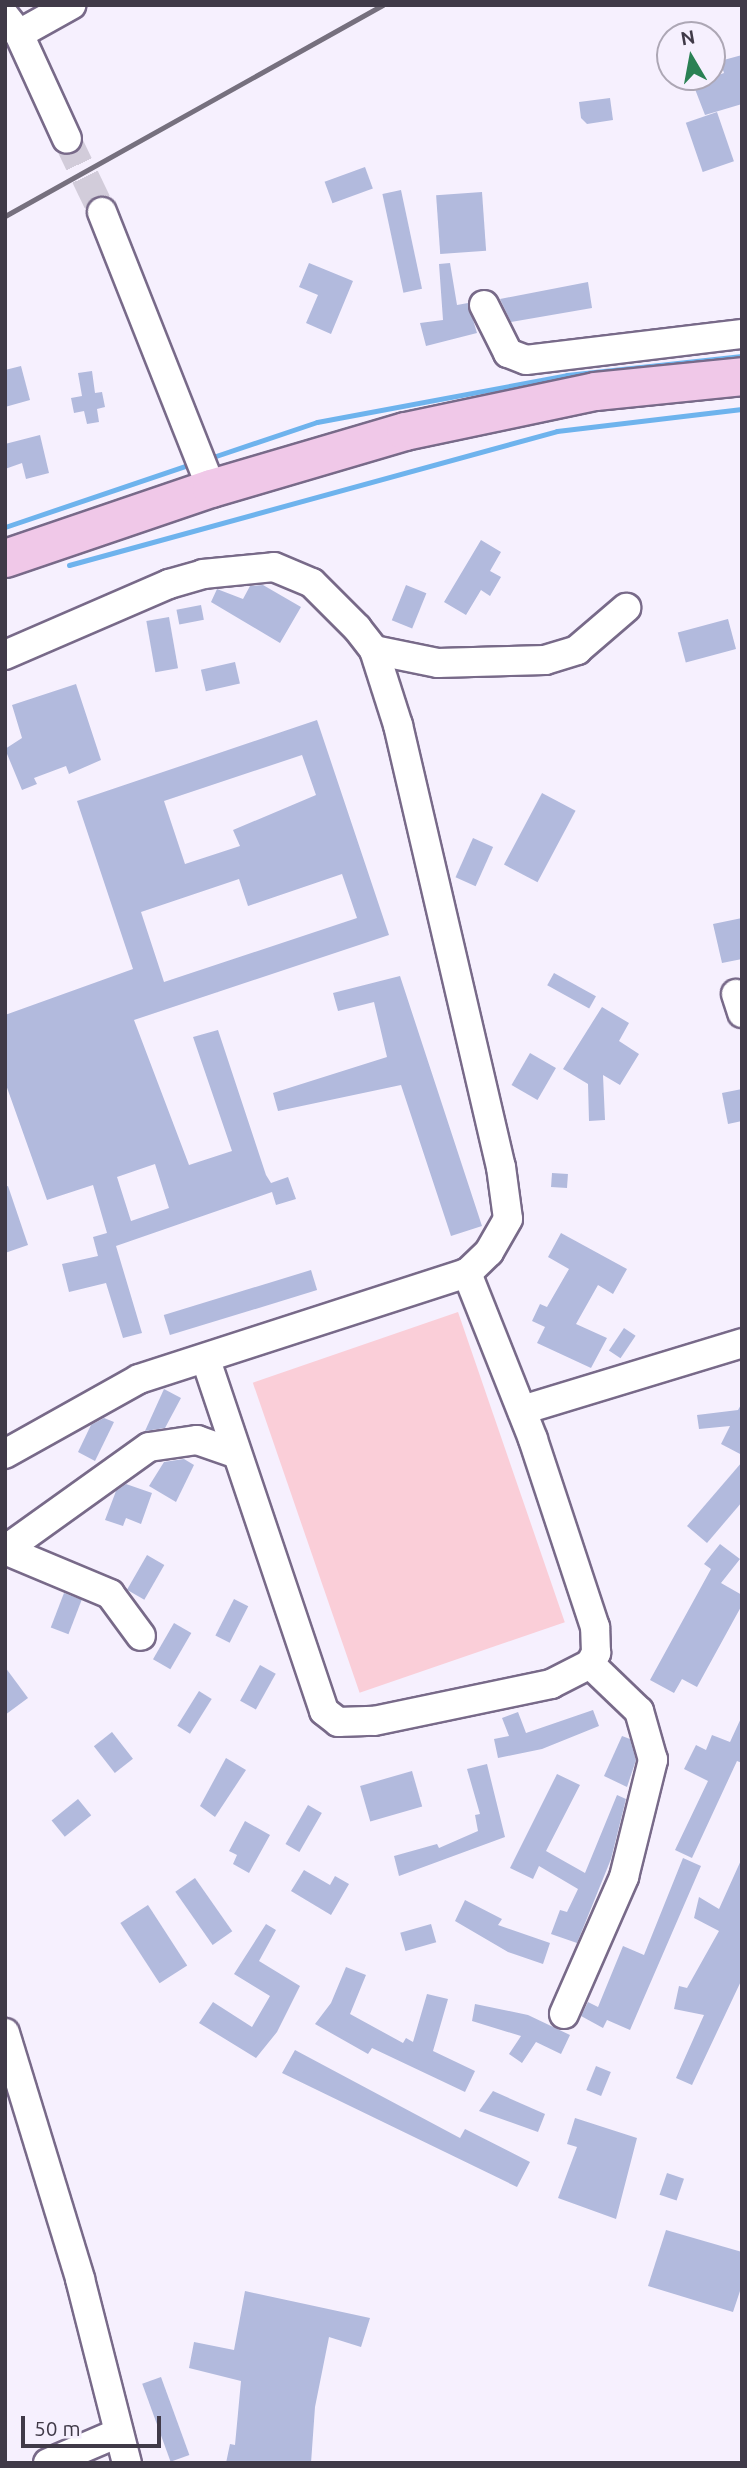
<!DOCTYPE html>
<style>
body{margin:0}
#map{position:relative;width:747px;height:2468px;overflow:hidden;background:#f6f0fe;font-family:Ubuntu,sans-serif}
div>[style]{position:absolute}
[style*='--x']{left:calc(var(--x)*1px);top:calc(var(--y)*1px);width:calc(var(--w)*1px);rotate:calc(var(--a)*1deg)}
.green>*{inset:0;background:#faced8;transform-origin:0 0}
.stream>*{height:5px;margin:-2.5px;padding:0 2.5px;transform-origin:2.5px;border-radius:2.5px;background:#6eb3ed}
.building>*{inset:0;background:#b2badd;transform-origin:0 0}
.minor-tunnel>*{height:28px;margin-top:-14px;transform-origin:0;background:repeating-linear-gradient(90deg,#d2ccda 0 28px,transparent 0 42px)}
.roads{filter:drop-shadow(2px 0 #786a89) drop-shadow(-2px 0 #786a89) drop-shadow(0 2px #786a89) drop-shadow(0 -2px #786a89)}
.minor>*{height:28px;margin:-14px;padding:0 14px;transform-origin:14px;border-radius:14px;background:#fff}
.major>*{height:37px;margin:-18.5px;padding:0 18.5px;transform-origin:18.5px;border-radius:18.5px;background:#f0c8e8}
.rail>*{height:5px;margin:-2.5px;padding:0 2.5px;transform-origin:2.5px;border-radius:2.5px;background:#76707e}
span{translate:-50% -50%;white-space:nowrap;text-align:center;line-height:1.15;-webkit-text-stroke:5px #f6f0fe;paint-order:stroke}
.frame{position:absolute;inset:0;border:7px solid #403a48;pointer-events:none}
.north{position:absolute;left:656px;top:21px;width:70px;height:70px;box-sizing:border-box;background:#f6f0fe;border:2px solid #ada7b5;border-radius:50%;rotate:350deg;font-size:19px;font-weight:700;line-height:28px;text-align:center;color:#403a48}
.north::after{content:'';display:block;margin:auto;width:24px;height:32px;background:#2a8154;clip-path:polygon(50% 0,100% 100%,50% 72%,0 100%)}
.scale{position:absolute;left:21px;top:2416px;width:140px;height:32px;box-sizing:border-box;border:4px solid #403a48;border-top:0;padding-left:9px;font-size:21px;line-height:24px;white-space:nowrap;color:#403a48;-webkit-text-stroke:5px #f6f0fe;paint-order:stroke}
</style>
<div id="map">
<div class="green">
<i style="left:458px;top:1312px;width:328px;height:217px;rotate:71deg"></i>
</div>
<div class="stream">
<i style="--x:207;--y:459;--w:116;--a:-18.6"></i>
<i style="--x:317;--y:422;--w:254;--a:-10.6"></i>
<i style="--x:567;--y:375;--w:176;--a:-6.2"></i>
<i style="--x:5;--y:527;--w:196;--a:-18.7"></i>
<i style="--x:69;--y:565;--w:506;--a:-15.35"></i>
<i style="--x:557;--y:431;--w:186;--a:-6.8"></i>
</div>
<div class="building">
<i style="clip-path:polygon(742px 55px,742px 104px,705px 115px,693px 84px,724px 73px,720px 61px)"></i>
<i style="clip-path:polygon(610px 98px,613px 120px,587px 124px,581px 118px,579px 102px)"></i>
<i style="left:717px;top:112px;width:52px;height:33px;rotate:71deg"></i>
<i style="left:365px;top:167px;width:23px;height:43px;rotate:70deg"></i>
<i style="left:401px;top:190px;width:101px;height:19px;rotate:78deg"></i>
<i style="left:482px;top:192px;width:59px;height:46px;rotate:86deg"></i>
<i style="clip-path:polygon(309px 263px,353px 281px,331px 334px,306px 323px,318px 295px,299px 287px)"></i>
<i style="clip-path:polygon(450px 263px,457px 305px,468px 303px,477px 333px,426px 346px,420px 323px,443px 320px,439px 264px)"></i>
<i style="clip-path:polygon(588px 282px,592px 308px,511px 322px,500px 299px)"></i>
<i style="clip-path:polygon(21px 366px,30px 400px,5px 407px,5px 370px)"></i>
<i style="clip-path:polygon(92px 371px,95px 393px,102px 392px,105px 407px,97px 409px,99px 422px,87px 424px,84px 411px,74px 413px,71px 398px,82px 396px,78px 373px)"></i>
<i style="clip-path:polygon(40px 435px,49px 473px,26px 479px,22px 463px,5px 469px,5px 444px)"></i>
<i style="clip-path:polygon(481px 540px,501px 552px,490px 571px,501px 577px,490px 596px,481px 590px,466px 615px,444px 602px)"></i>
<i style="clip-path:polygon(263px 585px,301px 607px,280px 643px,211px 602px,217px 589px,243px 599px,250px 586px)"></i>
<i style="left:406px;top:585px;width:22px;height:38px;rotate:22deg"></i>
<i style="left:201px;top:605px;width:15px;height:25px;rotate:79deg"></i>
<i style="left:169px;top:617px;width:52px;height:23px;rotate:80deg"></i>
<i style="left:728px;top:619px;width:31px;height:52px;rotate:75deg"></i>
<i style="left:235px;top:662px;width:22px;height:35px;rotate:77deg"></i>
<i style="clip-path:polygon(76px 684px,101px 760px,69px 774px,66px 766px,34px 778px,37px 784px,22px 790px,5px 749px,22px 738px,12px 705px)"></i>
<i style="clip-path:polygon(evenodd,317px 720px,389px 935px,134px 1020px,189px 1165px,232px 1151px,193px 1037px,218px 1030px,266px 1175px,271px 1183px,288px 1177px,296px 1199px,276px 1205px,272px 1192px,116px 1246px,142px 1333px,123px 1338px,106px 1283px,69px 1292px,62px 1264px,98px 1256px,93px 1237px,107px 1233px,93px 1185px,47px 1200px,5px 1082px,5px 1015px,133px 969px,77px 801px,317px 720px,302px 755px,316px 795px,233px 830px,240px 846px,185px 864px,164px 801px,302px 755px,317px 720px,342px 874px,357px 918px,164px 982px,141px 912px,239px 879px,248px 906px,342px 874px,317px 720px,155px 1164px,169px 1208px,131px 1221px,117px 1177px,155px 1164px)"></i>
<i style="left:542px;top:793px;width:38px;height:81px;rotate:28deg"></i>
<i style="left:473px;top:838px;width:22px;height:43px;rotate:24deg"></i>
<i style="clip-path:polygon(742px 918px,742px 959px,722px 963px,713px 924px)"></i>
<i style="left:554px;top:973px;width:48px;height:14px;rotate:29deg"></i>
<i style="clip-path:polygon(400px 976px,482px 1226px,451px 1236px,401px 1085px,278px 1111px,273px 1093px,387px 1057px,374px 1002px,338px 1011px,333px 993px)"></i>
<i style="clip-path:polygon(602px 1007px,629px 1023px,619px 1041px,639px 1054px,620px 1085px,603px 1075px,605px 1120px,589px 1121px,588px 1084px,563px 1069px)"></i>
<i style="left:530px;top:1053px;width:30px;height:37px;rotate:30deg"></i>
<i style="clip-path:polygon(742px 1089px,742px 1121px,728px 1124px,722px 1093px)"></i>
<i style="left:552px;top:1173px;width:16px;height:14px;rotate:4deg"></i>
<i style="clip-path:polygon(8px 1186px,28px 1245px,5px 1253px,5px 1187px)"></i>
<i style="clip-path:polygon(561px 1233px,627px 1269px,613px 1294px,598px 1285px,576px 1324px,607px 1338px,591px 1368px,537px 1343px,545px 1327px,532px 1321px,540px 1304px,547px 1307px,569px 1269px,548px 1257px)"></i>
<i style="left:311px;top:1270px;width:21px;height:154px;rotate:73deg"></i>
<i style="left:624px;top:1328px;width:14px;height:27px;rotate:34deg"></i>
<i style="clip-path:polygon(164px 1389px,181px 1398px,165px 1428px,145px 1431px)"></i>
<i style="clip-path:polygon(742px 1403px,742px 1455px,721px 1444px,730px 1426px,699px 1429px,697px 1415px,738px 1410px)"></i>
<i style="clip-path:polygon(104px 1418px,114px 1422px,95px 1461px,78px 1452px,91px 1425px)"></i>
<i style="clip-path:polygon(184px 1459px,194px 1465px,176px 1502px,149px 1486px,164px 1462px)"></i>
<i style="clip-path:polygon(742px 1462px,742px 1502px,707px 1543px,687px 1526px)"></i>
<i style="clip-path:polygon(126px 1484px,152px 1493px,141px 1524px,126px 1518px,123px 1526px,105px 1520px,116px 1491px)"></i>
<i style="clip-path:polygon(720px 1544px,740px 1559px,721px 1583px,742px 1595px,742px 1605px,697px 1687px,682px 1679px,674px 1693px,650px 1680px,711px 1569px,704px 1564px)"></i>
<i style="left:147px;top:1555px;width:20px;height:40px;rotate:30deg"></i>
<i style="left:64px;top:1593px;width:19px;height:37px;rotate:21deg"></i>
<i style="left:234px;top:1599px;width:16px;height:41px;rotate:27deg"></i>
<i style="left:174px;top:1623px;width:20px;height:42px;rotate:30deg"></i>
<i style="left:260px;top:1665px;width:18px;height:41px;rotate:29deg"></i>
<i style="clip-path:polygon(5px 1667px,28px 1698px,5px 1715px)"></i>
<i style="left:199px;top:1691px;width:15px;height:41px;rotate:32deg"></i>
<i style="clip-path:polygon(593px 1710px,599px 1726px,542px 1749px,498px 1758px,494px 1739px,509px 1736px,502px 1718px,518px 1712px,526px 1733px)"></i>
<i style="clip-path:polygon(742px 1716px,742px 1763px,737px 1761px,692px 1858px,675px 1850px,708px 1781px,684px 1769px,696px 1745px,706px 1750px,712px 1735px,730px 1742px)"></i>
<i style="left:112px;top:1732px;width:34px;height:23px;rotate:52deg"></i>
<i style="clip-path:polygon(622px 1736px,630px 1739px,636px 1760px,627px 1787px,604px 1776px)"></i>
<i style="clip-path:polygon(226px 1758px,246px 1770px,215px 1817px,200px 1806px)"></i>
<i style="clip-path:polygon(487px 1764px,505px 1837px,399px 1876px,394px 1856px,437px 1844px,439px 1848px,478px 1831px,475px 1815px,480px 1814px,467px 1769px)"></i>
<i style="left:412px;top:1771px;width:37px;height:54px;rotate:74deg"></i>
<i style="clip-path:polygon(557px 1774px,580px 1785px,546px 1851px,585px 1873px,617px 1795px,626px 1799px,611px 1859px,577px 1943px,551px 1934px,560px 1910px,567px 1912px,578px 1889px,539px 1866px,533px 1879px,510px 1868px)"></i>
<i style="left:78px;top:1799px;width:21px;height:34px;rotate:51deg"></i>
<i style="left:308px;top:1805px;width:16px;height:45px;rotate:30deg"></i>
<i style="clip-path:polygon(245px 1821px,270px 1835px,249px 1873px,233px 1864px,237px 1855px,229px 1851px)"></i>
<i style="clip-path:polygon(683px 1858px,701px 1866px,630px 2030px,607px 2020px,603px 2028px,581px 2016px,588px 2002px,598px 2007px,623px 1946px,644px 1955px)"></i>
<i style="clip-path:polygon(742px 1858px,742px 1979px,692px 2085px,676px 2078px,704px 2015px,674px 2009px,679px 1986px,687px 1988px,719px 1931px,694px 1918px,699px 1897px,719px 1909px)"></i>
<i style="clip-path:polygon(304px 1870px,330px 1885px,335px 1876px,349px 1884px,331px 1915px,291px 1891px)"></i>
<i style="left:195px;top:1878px;width:65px;height:24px;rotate:55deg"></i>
<i style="clip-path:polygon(465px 1900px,502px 1919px,498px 1925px,550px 1943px,543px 1964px,508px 1952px,455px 1921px)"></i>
<i style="left:148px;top:1905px;width:72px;height:33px;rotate:57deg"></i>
<i style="clip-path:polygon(266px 1924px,276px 1930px,259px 1961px,300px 1986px,277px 2032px,256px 2058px,199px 2023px,213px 2002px,252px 2027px,270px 1996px,234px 1974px)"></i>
<i style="left:431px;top:1924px;width:19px;height:32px;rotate:74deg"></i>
<i style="clip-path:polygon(346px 1967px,366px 1975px,350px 2014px,403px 2043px,406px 2038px,413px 2042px,427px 1994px,448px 1999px,433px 2051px,475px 2071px,465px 2092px,372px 2048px,368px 2054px,315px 2024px,331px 2003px)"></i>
<i style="clip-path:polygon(475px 2004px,528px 2015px,570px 2035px,561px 2054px,536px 2042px,522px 2063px,509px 2054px,521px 2036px,472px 2021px)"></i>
<i style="clip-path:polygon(295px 2050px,460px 2138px,465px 2129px,530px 2162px,517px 2187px,282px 2073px)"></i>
<i style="left:596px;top:2066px;width:16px;height:26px;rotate:22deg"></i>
<i style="clip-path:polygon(493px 2091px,545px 2114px,538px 2132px,479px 2111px)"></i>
<i style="clip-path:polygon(575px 2118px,637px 2138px,616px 2219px,558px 2198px,577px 2147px,567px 2144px)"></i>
<i style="left:667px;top:2173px;width:18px;height:23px;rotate:19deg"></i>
<i style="clip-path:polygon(666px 2230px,742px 2252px,742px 2285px,733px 2312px,648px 2286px)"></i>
<i style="clip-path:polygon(245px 2291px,370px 2318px,361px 2347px,329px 2337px,315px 2407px,311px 2463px,226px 2463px,230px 2444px,235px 2445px,241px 2381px,189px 2368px,194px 2342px,234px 2350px)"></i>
<i style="left:161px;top:2377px;width:83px;height:20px;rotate:70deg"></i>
</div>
<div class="minor-tunnel">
<i style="--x:67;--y:139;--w:81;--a:64.4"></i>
</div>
<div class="roads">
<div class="minor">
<i style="--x:5;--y:16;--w:23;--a:52"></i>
<i style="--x:19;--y:34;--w:115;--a:65.4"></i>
<i style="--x:19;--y:34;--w:60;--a:-29.1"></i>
<i style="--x:102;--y:212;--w:297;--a:68.4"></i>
<i style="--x:484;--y:305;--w:54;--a:63.4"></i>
<i style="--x:508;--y:353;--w:19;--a:21"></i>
<i style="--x:526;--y:360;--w:218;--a:-6.9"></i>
<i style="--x:374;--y:650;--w:65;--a:11.5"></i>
<i style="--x:438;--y:663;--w:107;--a:-1.6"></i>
<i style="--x:545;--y:660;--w:34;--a:-17"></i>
<i style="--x:577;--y:650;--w:65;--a:-40.6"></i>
<i style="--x:5;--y:655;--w:179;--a:-23.4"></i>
<i style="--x:169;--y:584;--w:35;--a:-16"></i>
<i style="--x:203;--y:574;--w:71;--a:-5.6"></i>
<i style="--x:274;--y:567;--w:41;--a:22.8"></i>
<i style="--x:312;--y:583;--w:64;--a:45"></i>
<i style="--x:357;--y:628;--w:28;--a:52"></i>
<i style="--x:374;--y:650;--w:79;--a:72.3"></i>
<i style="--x:398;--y:725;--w:454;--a:76.9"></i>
<i style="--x:501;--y:1167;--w:52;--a:82.3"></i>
<i style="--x:508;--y:1219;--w:38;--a:120"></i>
<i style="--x:489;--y:1252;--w:30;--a:136"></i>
<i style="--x:467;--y:1273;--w:345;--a:162.1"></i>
<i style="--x:139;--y:1379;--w:154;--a:150.8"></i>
<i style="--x:736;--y:994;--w:20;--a:72"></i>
<i style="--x:206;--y:1360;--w:370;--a:71.4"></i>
<i style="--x:324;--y:1711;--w:18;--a:38"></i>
<i style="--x:338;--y:1722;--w:36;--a:-2"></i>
<i style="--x:374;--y:1721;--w:181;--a:-11.8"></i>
<i style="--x:551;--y:1684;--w:44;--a:-27.1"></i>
<i style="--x:590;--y:1664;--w:13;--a:-61"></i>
<i style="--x:596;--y:1653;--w:26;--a:-92"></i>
<i style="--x:595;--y:1627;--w:198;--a:-108.3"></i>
<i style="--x:533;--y:1439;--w:179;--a:-111.7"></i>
<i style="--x:522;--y:1410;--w:230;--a:-16.9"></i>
<i style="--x:5;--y:1550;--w:177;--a:-35.6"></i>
<i style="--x:149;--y:1447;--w:49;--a:-8.3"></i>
<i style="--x:197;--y:1440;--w:42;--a:19.3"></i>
<i style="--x:5;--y:1550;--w:114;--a:22.7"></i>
<i style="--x:110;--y:1594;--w:52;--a:53.6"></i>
<i style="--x:564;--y:2014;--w:150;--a:-66.3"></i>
<i style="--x:624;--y:1877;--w:121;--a:-76.1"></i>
<i style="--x:653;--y:1760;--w:51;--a:-105.9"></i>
<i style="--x:639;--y:1711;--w:68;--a:-136.2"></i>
<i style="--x:5;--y:2033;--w:257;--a:73"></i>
<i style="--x:80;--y:2279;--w:190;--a:75.7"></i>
<i style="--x:48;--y:2463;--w:76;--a:-23.2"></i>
</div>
<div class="major">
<i style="--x:5;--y:558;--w:218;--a:-18.8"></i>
<i style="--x:211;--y:488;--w:202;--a:-16.4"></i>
<i style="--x:405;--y:431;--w:194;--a:-11.9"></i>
<i style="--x:595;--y:391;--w:148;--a:-5.8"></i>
</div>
</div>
<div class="rail">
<i style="--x:5;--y:216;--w:433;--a:-29.2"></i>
</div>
<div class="frame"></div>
<div class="north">N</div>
<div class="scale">50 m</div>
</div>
